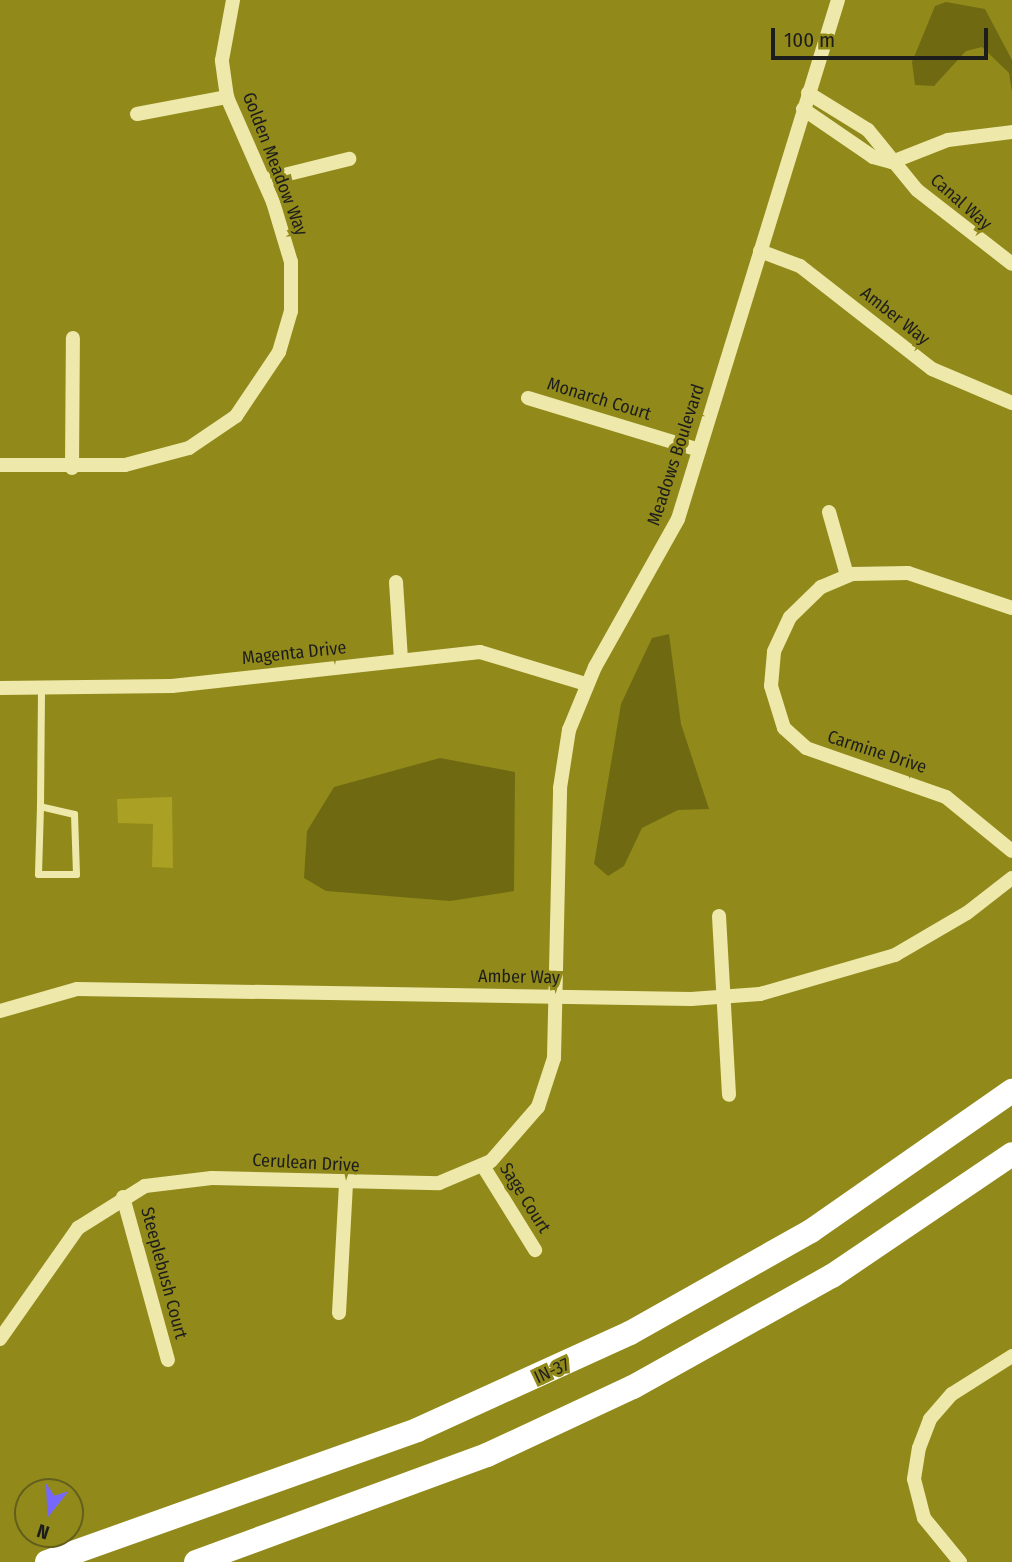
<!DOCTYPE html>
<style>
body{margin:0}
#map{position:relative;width:1012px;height:1562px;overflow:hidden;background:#918a1b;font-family:"Fira Sans Condensed",sans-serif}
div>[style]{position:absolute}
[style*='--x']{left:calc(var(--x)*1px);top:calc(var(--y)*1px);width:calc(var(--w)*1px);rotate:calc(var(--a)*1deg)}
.green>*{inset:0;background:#aaa024}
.water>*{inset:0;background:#6f6a12}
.lane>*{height:7px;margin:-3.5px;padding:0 3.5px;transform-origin:3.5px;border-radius:3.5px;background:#eee9ab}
.street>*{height:14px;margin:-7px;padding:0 7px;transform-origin:7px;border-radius:7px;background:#eee9ab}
.highway>*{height:24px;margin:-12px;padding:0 12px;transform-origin:12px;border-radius:12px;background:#fff}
span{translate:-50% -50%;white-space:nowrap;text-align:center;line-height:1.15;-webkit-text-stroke:6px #918a1b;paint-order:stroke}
.street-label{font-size:18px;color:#1d1d1d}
.north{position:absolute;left:14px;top:1478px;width:70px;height:70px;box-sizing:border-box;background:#918a1b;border:2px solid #635e1c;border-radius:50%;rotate:198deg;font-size:19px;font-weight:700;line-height:28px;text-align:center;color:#1d1d1d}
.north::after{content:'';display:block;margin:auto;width:24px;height:32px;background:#7668ff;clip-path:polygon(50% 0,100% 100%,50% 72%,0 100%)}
.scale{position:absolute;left:771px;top:28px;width:217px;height:32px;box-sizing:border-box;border:4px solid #1d1d1d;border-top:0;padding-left:9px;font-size:21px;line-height:24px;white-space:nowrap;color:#1d1d1d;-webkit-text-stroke:5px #918a1b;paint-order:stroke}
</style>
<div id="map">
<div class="green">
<i style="clip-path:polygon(172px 797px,173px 868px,152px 867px,153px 824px,118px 823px,117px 799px)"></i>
</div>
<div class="water">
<i style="clip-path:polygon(946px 2px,985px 9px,1012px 60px,1012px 92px,1009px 73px,982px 47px,966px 51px,934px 86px,915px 85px,912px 62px,935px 6px)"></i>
<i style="clip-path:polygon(669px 634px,681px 724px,709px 809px,678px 810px,642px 828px,624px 866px,608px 876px,594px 864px,621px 704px,652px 638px)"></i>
<i style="clip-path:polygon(440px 758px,515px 772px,514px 891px,450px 901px,326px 891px,304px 878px,307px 831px,334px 787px)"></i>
</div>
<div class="lane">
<i style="--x:40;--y:806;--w:68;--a:91.7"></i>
<i style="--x:38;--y:874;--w:38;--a:0"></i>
<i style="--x:76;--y:874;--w:60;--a:-91.9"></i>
<i style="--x:74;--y:814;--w:35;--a:-167"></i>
<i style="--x:40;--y:806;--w:116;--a:-89.5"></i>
</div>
<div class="street">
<i style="--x:808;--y:93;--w:70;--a:31.7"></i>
<i style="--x:868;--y:130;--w:77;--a:50.8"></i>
<i style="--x:917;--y:190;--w:120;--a:37.9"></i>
<i style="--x:803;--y:109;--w:85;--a:34.4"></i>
<i style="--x:873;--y:157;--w:20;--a:15"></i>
<i style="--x:892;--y:162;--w:60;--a:-21.4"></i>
<i style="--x:948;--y:140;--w:64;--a:-7.1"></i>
<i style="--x:137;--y:114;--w:92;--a:-10.7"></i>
<i style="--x:264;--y:180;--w:88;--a:-13.9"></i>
<i style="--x:760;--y:251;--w:43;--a:20.6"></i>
<i style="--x:800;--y:266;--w:167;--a:38"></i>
<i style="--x:932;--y:369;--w:87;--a:23"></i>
<i style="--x:528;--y:398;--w:179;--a:16.9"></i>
<i style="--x:0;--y:465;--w:125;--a:0"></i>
<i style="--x:125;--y:465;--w:66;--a:-14.9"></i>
<i style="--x:189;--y:448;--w:57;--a:-34.2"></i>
<i style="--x:236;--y:416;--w:77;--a:-56.1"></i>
<i style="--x:279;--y:352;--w:43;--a:-73.7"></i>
<i style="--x:291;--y:311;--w:49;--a:-90"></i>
<i style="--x:291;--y:262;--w:63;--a:-106.7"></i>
<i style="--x:273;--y:202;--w:115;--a:-113.7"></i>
<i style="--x:227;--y:97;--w:37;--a:-98"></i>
<i style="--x:222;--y:60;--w:61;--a:-79.6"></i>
<i style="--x:72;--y:468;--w:130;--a:-89.6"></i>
<i style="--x:829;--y:512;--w:66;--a:74.1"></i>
<i style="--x:396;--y:582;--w:78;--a:86.3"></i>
<i style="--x:1012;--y:608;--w:110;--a:-161.4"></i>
<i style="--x:908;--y:573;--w:56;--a:179"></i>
<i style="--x:852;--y:574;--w:34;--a:157"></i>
<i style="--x:821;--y:587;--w:43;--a:135.9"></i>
<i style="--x:790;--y:617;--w:38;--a:115"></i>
<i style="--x:774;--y:652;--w:34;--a:95"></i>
<i style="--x:771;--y:686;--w:44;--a:72.8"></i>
<i style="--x:784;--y:728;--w:30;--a:42"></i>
<i style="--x:806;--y:748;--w:148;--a:19.3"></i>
<i style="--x:946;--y:797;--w:85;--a:39.3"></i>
<i style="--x:0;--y:688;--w:172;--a:-0.7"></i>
<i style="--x:172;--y:686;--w:310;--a:-6.3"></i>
<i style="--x:480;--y:652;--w:111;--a:16.8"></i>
<i style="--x:719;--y:916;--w:179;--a:86.8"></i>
<i style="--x:0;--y:1011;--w:80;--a:-15.9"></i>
<i style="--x:77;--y:989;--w:614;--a:0.93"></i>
<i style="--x:691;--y:999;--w:69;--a:-4.1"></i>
<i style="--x:760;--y:994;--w:141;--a:-16.1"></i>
<i style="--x:895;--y:955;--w:83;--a:-30.3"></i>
<i style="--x:967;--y:913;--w:57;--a:-37.9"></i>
<i style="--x:483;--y:1166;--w:99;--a:58.2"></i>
<i style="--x:123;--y:1197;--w:169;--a:74.6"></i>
<i style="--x:339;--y:1313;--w:128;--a:-86.9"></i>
<i style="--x:0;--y:1339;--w:136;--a:-54.9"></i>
<i style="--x:78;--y:1228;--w:79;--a:-32.1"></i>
<i style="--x:145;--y:1186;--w:67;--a:-6.8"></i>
<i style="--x:212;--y:1178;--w:227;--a:1.3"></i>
<i style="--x:439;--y:1183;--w:56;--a:-22.9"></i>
<i style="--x:491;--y:1161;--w:72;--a:-49"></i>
<i style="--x:538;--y:1107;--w:52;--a:-71.9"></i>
<i style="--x:554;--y:1058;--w:270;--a:-88.7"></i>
<i style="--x:560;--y:788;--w:59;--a:-81.2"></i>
<i style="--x:569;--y:730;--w:68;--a:-67.6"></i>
<i style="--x:595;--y:667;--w:170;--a:-60.7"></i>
<i style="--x:678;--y:519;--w:543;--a:-72.87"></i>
<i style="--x:960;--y:1562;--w:57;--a:-129.3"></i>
<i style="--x:924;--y:1518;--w:40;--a:-104.4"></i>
<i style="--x:914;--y:1479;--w:31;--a:-81"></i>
<i style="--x:919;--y:1448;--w:31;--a:-69"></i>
<i style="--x:930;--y:1419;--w:33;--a:-49"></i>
<i style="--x:952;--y:1394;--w:71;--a:-32.3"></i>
</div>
<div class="highway">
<i style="--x:47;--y:1562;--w:393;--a:-19.6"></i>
<i style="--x:417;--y:1430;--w:234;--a:-24.5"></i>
<i style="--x:630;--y:1333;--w:208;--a:-29.4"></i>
<i style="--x:811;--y:1231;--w:245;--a:-34.9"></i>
<i style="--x:196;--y:1562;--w:310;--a:-20.2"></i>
<i style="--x:487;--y:1455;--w:161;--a:-25"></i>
<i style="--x:633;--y:1387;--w:228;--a:-29.2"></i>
<i style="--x:832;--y:1276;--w:217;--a:-34.1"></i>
</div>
<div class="street-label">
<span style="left:275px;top:164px;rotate:69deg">Golden Meadow Way</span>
<span style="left:961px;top:202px;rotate:41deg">Canal Way</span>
<span style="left:895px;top:316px;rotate:38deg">Amber Way</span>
<span style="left:599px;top:399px;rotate:17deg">Monarch Court</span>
<span style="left:676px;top:455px;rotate:-72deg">Meadows Boulevard</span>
<span style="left:294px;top:653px;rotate:-6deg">Magenta Drive</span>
<span style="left:877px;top:752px;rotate:18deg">Carmine Drive</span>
<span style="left:519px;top:977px;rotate:1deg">Amber Way</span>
<span style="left:306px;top:1163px;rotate:3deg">Cerulean Drive</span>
<span style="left:525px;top:1198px;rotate:58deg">Sage Court</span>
<span style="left:164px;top:1273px;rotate:75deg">Steeplebush Court</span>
<span style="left:552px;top:1371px;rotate:-25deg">IN-37</span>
</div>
<div class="north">N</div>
<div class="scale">100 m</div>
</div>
